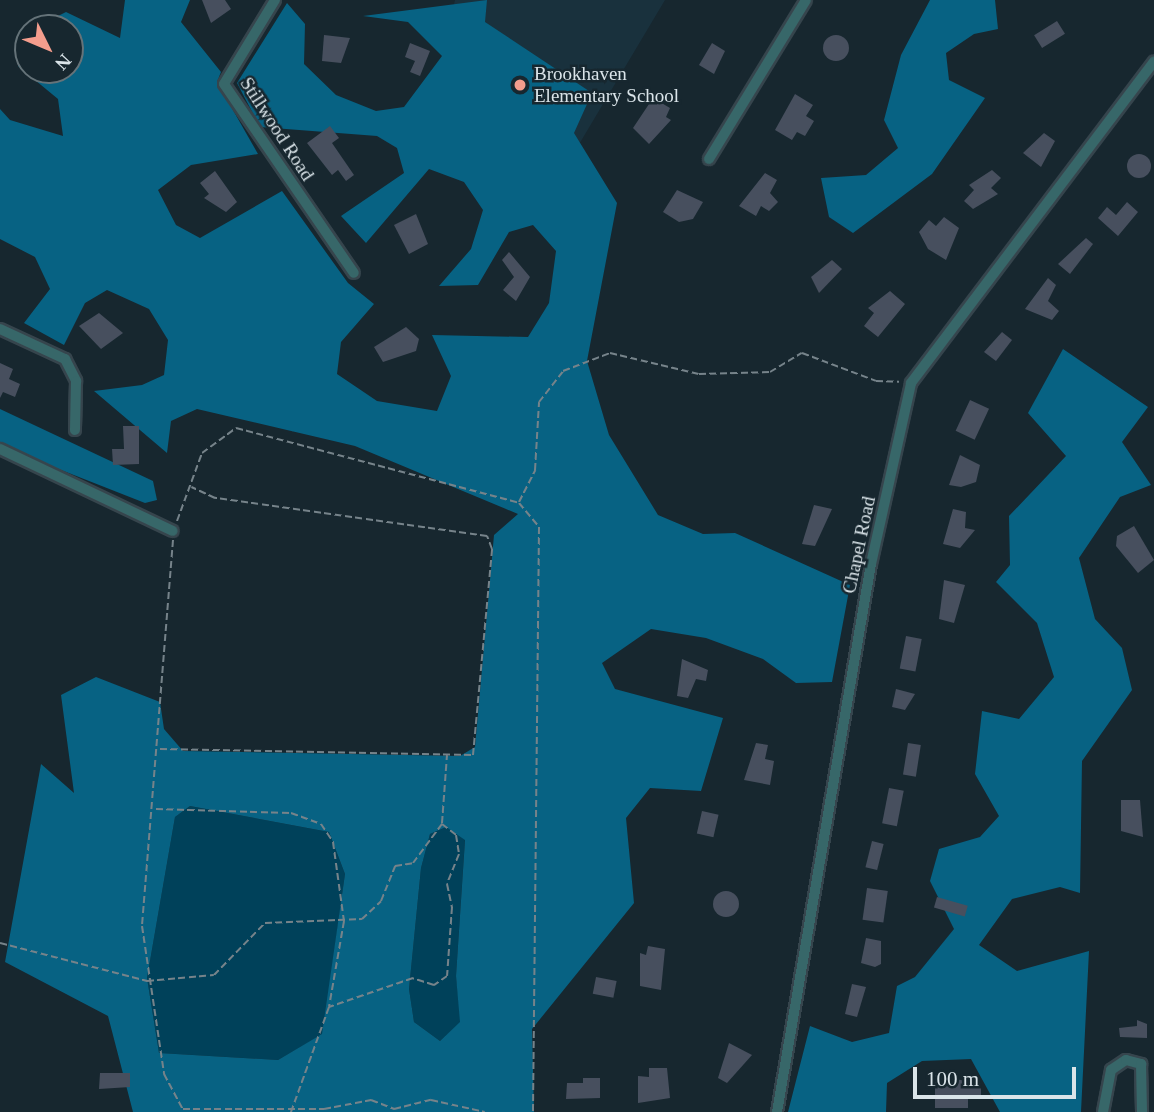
<!DOCTYPE html>
<style>
body{margin:0}
#map{position:relative;width:1154px;height:1112px;overflow:hidden;background:#17272f;font-family:Georgia,serif}
div>[style]{position:absolute}
[style*='--x']{left:calc(var(--x)*1px);top:calc(var(--y)*1px);width:calc(var(--w)*1px);rotate:calc(var(--a)*1deg)}
.built>*{inset:0;background:#19313d}
.green>*{inset:0;background:#00415a}
.forest>*{inset:0;background:#076283}
.building>*{inset:0;background:#474f5e;transform-origin:0 0}
.round{border-radius:50%}
.path>*{height:2px;margin-top:-1px;transform-origin:0;background:repeating-linear-gradient(90deg,#76838a 0 7px,transparent 0 10.5px)}
.roads{filter:drop-shadow(2px 0 #36454d) drop-shadow(-2px 0 #36454d) drop-shadow(0 2px #36454d) drop-shadow(0 -2px #36454d)}
.minor>*{height:10px;margin:-5px;padding:0 5px;transform-origin:5px;border-radius:5px;background:#376769}
.dots>*{width:19px;height:19px;translate:-50% -50%;box-sizing:border-box;border:4px solid #17272f;border-radius:50%}
span{translate:-50% -50%;white-space:nowrap;text-align:center;line-height:1.15;-webkit-text-stroke:5px #17272f;paint-order:stroke}
.poi-label{font-size:19px;color:#dae4e9}
.left{translate:0 -50%;text-align:left}
.street-label{font-size:19px;color:#dae4e9}
.north{position:absolute;left:14px;top:14px;width:70px;height:70px;box-sizing:border-box;background:#17272f;border:2px solid #657379;border-radius:50%;rotate:133deg;font-size:19px;font-weight:700;line-height:28px;text-align:center;color:#dae4e9}
.north::after{content:'';display:block;margin:auto;width:24px;height:32px;background:#f49d8d;clip-path:polygon(50% 0,100% 100%,50% 72%,0 100%)}
.scale{position:absolute;left:913px;top:1067px;width:163px;height:32px;box-sizing:border-box;border:4px solid #dae4e9;border-top:0;padding-left:9px;font-size:21px;line-height:24px;white-space:nowrap;color:#dae4e9;-webkit-text-stroke:5px #17272f;paint-order:stroke}
</style>
<div id="map">
<div class="built">
<i style="clip-path:polygon(455px 0,665px 0,553px 188px,408px 113px,442px 56px)"></i>
</div>
<div class="green">
<i style="clip-path:polygon(190px 806px,329px 832px,345px 874px,323px 1034px,278px 1060px,159px 1053px,147px 978px,175px 817px)"></i>
<i style="clip-path:polygon(446px 827px,465px 839px,456px 976px,461px 1022px,440px 1041px,414px 1022px,409px 989px,421px 868px,430px 834px)"></i>
</div>
<div class="forest">
<i style="clip-path:polygon(evenodd,125px 0,190px 0,181px 22px,221px 72px,217px 82px,258px 154px,191px 165px,158px 190px,176px 225px,200px 238px,282px 191px,348px 283px,374px 304px,341px 342px,337px 374px,377px 401px,437px 411px,451px 376px,432px 335px,528px 337px,549px 303px,556px 251px,533px 225px,509px 232px,478px 285px,439px 286px,471px 249px,483px 210px,464px 182px,429px 169px,366px 243px,341px 216px,404px 173px,397px 148px,377px 136px,260px 127px,237px 83px,287px 3px,305px 24px,304px 64px,336px 95px,376px 111px,404px 107px,442px 56px,408px 22px,363px 16px,487px 0,485px 22px,592px 93px,574px 133px,617px 203px,587px 361px,609px 435px,658px 515px,703px 534px,735px 533px,850px 585px,832px 682px,796px 683px,763px 659px,706px 638px,651px 629px,602px 663px,615px 689px,723px 718px,701px 791px,650px 788px,626px 818px,634px 903px,532px 1029px,534px 1112px,133px 1112px,108px 1016px,5px 962px,41px 764px,74px 793px,61px 695px,96px 677px,160px 702px,164px 729px,183px 751px,460px 756px,475px 747px,494px 535px,518px 514px,355px 446px,197px 409px,171px 421px,167px 453px,94px 391px,142px 385px,164px 375px,168px 340px,149px 309px,107px 290px,85px 303px,64px 345px,24px 323px,50px 289px,35px 257px,0 239px,0 109px,10px 120px,63px 136px,58px 99px,18px 66px,28px 41px,28px 70px,70px 70px,70px 28px,34px 28px,66px 12px,120px 38px,125px 0,190px 806px,329px 832px,345px 874px,322px 1034px,278px 1060px,159px 1053px,147px 978px,175px 817px,190px 806px,125px 0,446px 827px,465px 840px,456px 976px,460px 1022px,440px 1041px,414px 1022px,409px 989px,421px 868px,430px 834px,446px 827px)"></i>
<i style="clip-path:polygon(930px 0,995px 0,998px 29px,974px 34px,946px 53px,949px 80px,985px 98px,932px 174px,853px 233px,829px 217px,821px 178px,866px 175px,898px 148px,884px 120px,901px 55px)"></i>
<i style="clip-path:polygon(1063px 349px,1148px 407px,1122px 442px,1151px 485px,1120px 497px,1079px 558px,1095px 619px,1122px 648px,1132px 690px,1082px 761px,1080px 893px,1060px 887px,1012px 899px,979px 945px,1017px 971px,1089px 951px,1081px 1112px,1000px 1112px,971px 1059px,922px 1061px,887px 1083px,886px 1112px,788px 1112px,810px 1026px,852px 1042px,889px 1033px,897px 986px,915px 977px,954px 929px,930px 881px,939px 849px,980px 837px,999px 816px,975px 774px,982px 711px,1019px 719px,1054px 677px,1037px 623px,996px 582px,1010px 565px,1009px 516px,1066px 456px,1028px 413px)"></i>
<i style="clip-path:polygon(0 409px,153px 481px,157px 500px,145px 503px,0 446px)"></i>
</div>
<div class="building">
<i style="clip-path:polygon(202px 0,225px 0,231px 9px,211px 23px)"></i>
<i style="left:1057px;top:21px;width:15px;height:27px;rotate:58deg"></i>
<i class="round" style="left:823px;top:35px;width:26px;height:26px"></i>
<i style="clip-path:polygon(324px 35px,350px 38px,341px 63px,322px 61px)"></i>
<i style="clip-path:polygon(410px 43px,430px 51px,420px 76px,410px 72px,415px 61px,405px 57px)"></i>
<i style="clip-path:polygon(712px 43px,725px 51px,714px 74px,699px 65px)"></i>
<i style="clip-path:polygon(795px 94px,813px 105px,806px 116px,814px 121px,805px 136px,797px 132px,792px 140px,775px 130px)"></i>
<i style="clip-path:polygon(653px 98px,670px 108px,666px 117px,671px 120px,649px 144px,633px 128px)"></i>
<i style="clip-path:polygon(330px 126px,339px 138px,332px 143px,354px 175px,346px 181px,338px 170px,332px 175px,307px 143px)"></i>
<i style="clip-path:polygon(1044px 133px,1055px 141px,1041px 167px,1023px 153px)"></i>
<i class="round" style="left:1127px;top:154px;width:24px;height:24px"></i>
<i style="clip-path:polygon(992px 170px,1001px 178px,991px 188px,998px 194px,973px 209px,964px 201px,974px 190px,969px 185px)"></i>
<i style="clip-path:polygon(215px 171px,237px 202px,226px 212px,204px 198px,209px 194px,200px 183px)"></i>
<i style="clip-path:polygon(765px 173px,777px 180px,770px 193px,778px 202px,769px 211px,761px 206px,756px 216px,739px 206px)"></i>
<i style="clip-path:polygon(677px 190px,703px 202px,693px 219px,679px 222px,663px 212px)"></i>
<i style="clip-path:polygon(1127px 202px,1138px 212px,1118px 236px,1098px 218px,1107px 207px,1116px 215px)"></i>
<i style="clip-path:polygon(416px 214px,428px 244px,409px 254px,394px 225px)"></i>
<i style="clip-path:polygon(944px 217px,959px 228px,946px 260px,928px 249px,919px 232px,929px 220px,936px 226px)"></i>
<i style="clip-path:polygon(1086px 238px,1093px 244px,1070px 274px,1058px 264px)"></i>
<i style="clip-path:polygon(509px 252px,530px 277px,516px 301px,503px 290px,514px 277px,502px 260px)"></i>
<i style="clip-path:polygon(832px 260px,842px 269px,819px 293px,811px 277px)"></i>
<i style="clip-path:polygon(1048px 278px,1056px 285px,1048px 301px,1059px 311px,1052px 320px,1025px 309px)"></i>
<i style="clip-path:polygon(890px 291px,905px 304px,878px 337px,864px 326px,874px 313px,868px 308px)"></i>
<i style="clip-path:polygon(99px 313px,123px 333px,101px 349px,79px 326px)"></i>
<i style="clip-path:polygon(406px 327px,419px 339px,416px 351px,383px 362px,374px 347px)"></i>
<i style="clip-path:polygon(1002px 332px,1012px 340px,996px 361px,984px 352px)"></i>
<i style="clip-path:polygon(0 363px,13px 369px,9px 379px,20px 384px,15px 397px,3px 392px,0 398px)"></i>
<i style="left:970px;top:400px;width:21px;height:34px;rotate:25deg"></i>
<i style="clip-path:polygon(123px 426px,139px 426px,139px 464px,113px 465px,112px 449px,124px 449px)"></i>
<i style="clip-path:polygon(960px 455px,980px 465px,976px 482px,961px 487px,949px 485px)"></i>
<i style="clip-path:polygon(814px 505px,832px 509px,815px 546px,802px 544px)"></i>
<i style="clip-path:polygon(953px 509px,966px 512px,965px 528px,975px 530px,960px 548px,943px 544px)"></i>
<i style="clip-path:polygon(1134px 526px,1154px 560px,1138px 573px,1116px 546px,1117px 536px)"></i>
<i style="clip-path:polygon(944px 580px,965px 585px,954px 623px,939px 619px)"></i>
<i style="left:906px;top:636px;width:16px;height:33px;rotate:11deg"></i>
<i style="clip-path:polygon(682px 659px,708px 670px,706px 681px,696px 679px,688px 698px,677px 696px)"></i>
<i style="clip-path:polygon(896px 689px,915px 694px,905px 710px,892px 707px)"></i>
<i style="clip-path:polygon(756px 743px,768px 745px,765px 759px,774px 761px,770px 785px,744px 780px)"></i>
<i style="left:908px;top:743px;width:13px;height:32px;rotate:9deg"></i>
<i style="left:889px;top:788px;width:15px;height:36px;rotate:11deg"></i>
<i style="clip-path:polygon(1121px 800px,1140px 800px,1143px 837px,1121px 831px)"></i>
<i style="left:702px;top:811px;width:17px;height:23px;rotate:13deg"></i>
<i style="left:872px;top:841px;width:12px;height:27px;rotate:14deg"></i>
<i style="left:867px;top:888px;width:21px;height:32px;rotate:8deg"></i>
<i class="round" style="left:713px;top:891px;width:26px;height:26px"></i>
<i style="left:937px;top:897px;width:32px;height:11px;rotate:16deg"></i>
<i style="clip-path:polygon(866px 938px,881px 941px,881px 964px,875px 967px,861px 963px)"></i>
<i style="clip-path:polygon(648px 946px,665px 949px,661px 990px,640px 986px,640px 953px,646px 955px)"></i>
<i style="left:596px;top:977px;width:21px;height:17px;rotate:11deg"></i>
<i style="clip-path:polygon(852px 984px,866px 987px,857px 1017px,845px 1014px)"></i>
<i style="clip-path:polygon(1137px 1020px,1147px 1024px,1147px 1038px,1120px 1037px,1119px 1028px,1137px 1026px)"></i>
<i style="clip-path:polygon(729px 1043px,752px 1055px,727px 1083px,718px 1078px)"></i>
<i style="clip-path:polygon(649px 1068px,667px 1068px,670px 1098px,638px 1103px,638px 1076px,649px 1077px)"></i>
<i style="clip-path:polygon(100px 1073px,130px 1073px,130px 1087px,99px 1089px)"></i>
<i style="clip-path:polygon(935px 1075px,981px 1084px,981px 1097px,968px 1097px,968px 1108px,935px 1108px)"></i>
<i style="clip-path:polygon(583px 1078px,600px 1078px,600px 1098px,566px 1099px,567px 1083px,583px 1083px)"></i>
</div>
<div class="path">
<i style="--x:519;--y:502;--w:36;--a:-63"></i>
<i style="--x:535;--y:470;--w:68;--a:-86.6"></i>
<i style="--x:539;--y:402;--w:39;--a:-52"></i>
<i style="--x:563;--y:371;--w:50;--a:-21"></i>
<i style="--x:610;--y:353;--w:91;--a:13.3"></i>
<i style="--x:699;--y:374;--w:71;--a:-1.6"></i>
<i style="--x:770;--y:372;--w:37;--a:-31"></i>
<i style="--x:802;--y:353;--w:79;--a:20.7"></i>
<i style="--x:876;--y:381;--w:23;--a:2"></i>
<i style="--x:177;--y:521;--w:72;--a:-69.8"></i>
<i style="--x:202;--y:453;--w:42;--a:-36.3"></i>
<i style="--x:236;--y:428;--w:293;--a:14.8"></i>
<i style="--x:519;--y:503;--w:31;--a:50"></i>
<i style="--x:539;--y:527;--w:585;--a:90.59"></i>
<i style="--x:173;--y:540;--w:387;--a:94.6"></i>
<i style="--x:142;--y:926;--w:150;--a:81.5"></i>
<i style="--x:164;--y:1074;--w:40;--a:62"></i>
<i style="--x:183;--y:1109;--w:141;--a:0"></i>
<i style="--x:324;--y:1109;--w:48;--a:-10.8"></i>
<i style="--x:371;--y:1100;--w:25;--a:21"></i>
<i style="--x:394;--y:1109;--w:38;--a:-14"></i>
<i style="--x:431;--y:1100;--w:55;--a:12.5"></i>
<i style="--x:160;--y:749;--w:313;--a:1.1"></i>
<i style="--x:473;--y:755;--w:207;--a:-84.7"></i>
<i style="--x:492;--y:549;--w:14;--a:-111"></i>
<i style="--x:487;--y:536;--w:275;--a:-172"></i>
<i style="--x:215;--y:498;--w:26;--a:-155"></i>
<i style="--x:156;--y:809;--w:135;--a:1.7"></i>
<i style="--x:291;--y:813;--w:32;--a:20"></i>
<i style="--x:321;--y:824;--w:22;--a:56"></i>
<i style="--x:333;--y:842;--w:80;--a:82.1"></i>
<i style="--x:344;--y:921;--w:87;--a:99.9"></i>
<i style="--x:329;--y:1007;--w:112;--a:109.9"></i>
<i style="--x:442;--y:823;--w:68;--a:-85.8"></i>
<i style="--x:0;--y:943;--w:152;--a:14.5"></i>
<i style="--x:147;--y:981;--w:67;--a:-5.1"></i>
<i style="--x:214;--y:975;--w:73;--a:-45.6"></i>
<i style="--x:265;--y:923;--w:97;--a:-2.4"></i>
<i style="--x:362;--y:919;--w:26;--a:-43"></i>
<i style="--x:381;--y:901;--w:38;--a:-68"></i>
<i style="--x:395;--y:866;--w:18;--a:-9"></i>
<i style="--x:413;--y:863;--w:49;--a:-53.4"></i>
<i style="--x:442;--y:824;--w:18;--a:38"></i>
<i style="--x:456;--y:835;--w:19;--a:81"></i>
<i style="--x:459;--y:854;--w:32;--a:112"></i>
<i style="--x:447;--y:884;--w:24;--a:78"></i>
<i style="--x:452;--y:907;--w:69;--a:94.1"></i>
<i style="--x:447;--y:976;--w:16;--a:145"></i>
<i style="--x:434;--y:985;--w:22;--a:-162"></i>
<i style="--x:413;--y:978;--w:89;--a:161"></i>
</div>
<div class="roads">
<div class="minor">
<i style="--x:275;--y:0;--w:98;--a:121.3"></i>
<i style="--x:224;--y:84;--w:229;--a:55.5"></i>
<i style="--x:709;--y:159;--w:186;--a:-58.6"></i>
<i style="--x:0;--y:329;--w:72;--a:24.8"></i>
<i style="--x:65;--y:359;--w:25;--a:63"></i>
<i style="--x:76;--y:381;--w:49;--a:91.2"></i>
<i style="--x:0;--y:449;--w:191;--a:25.4"></i>
<i style="--x:777;--y:1112;--w:556;--a:-80.27"></i>
<i style="--x:871;--y:564;--w:185;--a:-77.5"></i>
<i style="--x:911;--y:383;--w:403;--a:-52.9"></i>
<i style="--x:1103;--y:1112;--w:43;--a:-79.2"></i>
<i style="--x:1111;--y:1070;--w:18;--a:-34"></i>
<i style="--x:1126;--y:1060;--w:16;--a:15"></i>
<i style="--x:1141;--y:1064;--w:48;--a:88.8"></i>
</div>
</div>
<div class="dots">
<i style="left:520px;top:85px;background:#f49d8d"></i>
</div>
<div class="poi-label">
<span class="left" style="left:534px;top:85px">Brookhaven<br>Elementary School</span>
</div>
<div class="street-label">
<span style="left:277px;top:129px;rotate:57deg">Stillwood Road</span>
<span style="left:859px;top:545px;rotate:-78deg">Chapel Road</span>
</div>
<div class="north">N</div>
<div class="scale">100 m</div>
</div>
